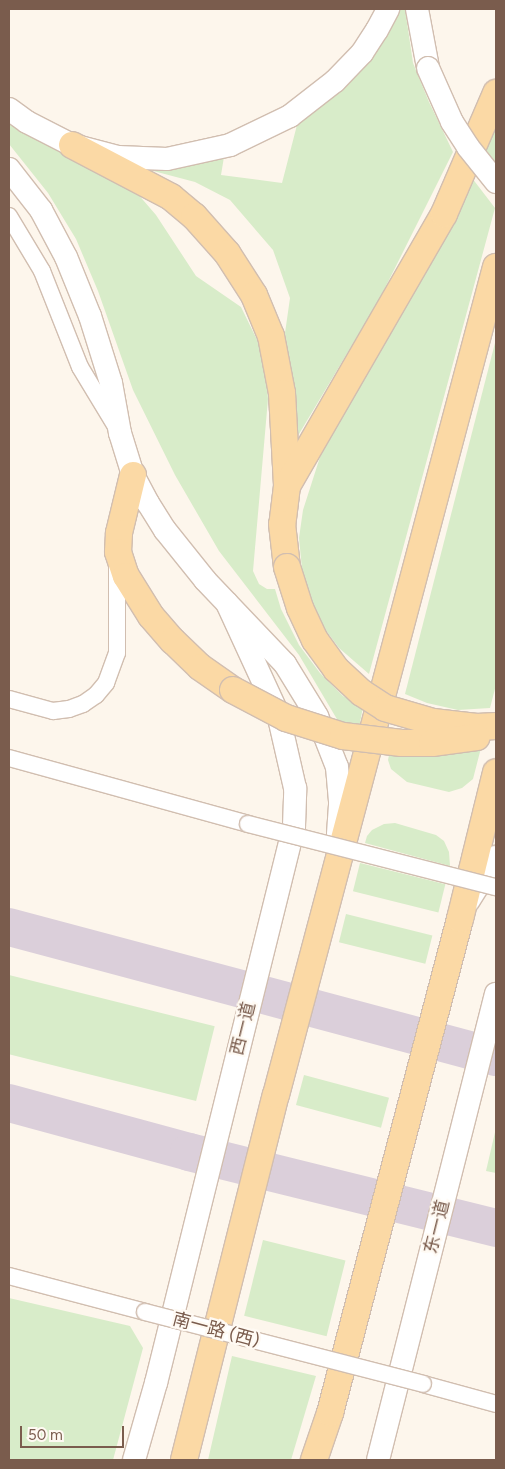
<!DOCTYPE html>
<meta charset="utf-8">
<style>
body{margin:0}
#map{position:relative;width:505px;height:1469px;overflow:hidden;background:#fdf6ec;font-family:Figtree,"Noto Sans SC",sans-serif}
div>[style]{position:absolute}
[style*='--x']{left:calc(var(--x)*1px);top:calc(var(--y)*1px);width:calc(var(--w)*1px);rotate:calc(var(--a)*1deg)}
.green>*{inset:0;background:#d8ecc9;transform-origin:0 0}
.taxiway>*{height:38px;margin:-19px;padding:0 19px;transform-origin:19px;border-radius:19px;background:#dbcfda}
.roads{filter:drop-shadow(1px 0 #d1beb0) drop-shadow(-1px 0 #d1beb0) drop-shadow(0 1px #d1beb0) drop-shadow(0 -1px #d1beb0)}
.street>*{height:16px;margin:-8px;padding:0 8px;transform-origin:8px;border-radius:8px;background:#fff}
.secondary>*{height:22px;margin:-11px;padding:0 11px;transform-origin:11px;border-radius:11px;background:#fff}
.primary>*{height:26px;margin:-13px;padding:0 13px;transform-origin:13px;border-radius:13px;background:#fbd9a5}
.bridges{filter:drop-shadow(1px 0 #d1beb0) drop-shadow(-1px 0 #d1beb0) drop-shadow(0 1px #d1beb0) drop-shadow(0 -1px #d1beb0)}
.street-bridge>*{height:16px;margin:-8px;padding:0 8px;transform-origin:8px;border-radius:8px;background:#fff}
.secondary-bridge>*{height:22px;margin:-11px;padding:0 11px;transform-origin:11px;border-radius:11px;background:#fff}
.primary-bridge>*{height:26px;margin:-13px;padding:0 13px;transform-origin:13px;border-radius:13px;background:#fbd9a5}
span{translate:-50% -50%;white-space:nowrap;text-align:center;line-height:1.15;-webkit-text-stroke:4.5px #fffaf3;paint-order:stroke}
.street-label{font-size:18px;color:#7a5c4d}
.frame{position:absolute;inset:0;border:10px solid #7a5c4d;pointer-events:none}
.scale{position:absolute;left:20px;top:1426px;width:104px;height:22px;box-sizing:border-box;border:2px solid #7a5c4d;border-top:0;padding-left:6px;font-size:15px;line-height:18px;white-space:nowrap;color:#7a5c4d;-webkit-text-stroke:4px #fffaf3;paint-order:stroke}
</style>
<div id="map">
<div class="green">
<i style="clip-path:polygon(392px 9px,405px 9px,413px 63px,429px 102px,453px 152px,379px 300px,296px 439px,285px 333px,290px 298px,273px 250px,230px 200px,195px 182px,142px 168px,224px 157px,221px 175px,282px 183px,297px 125px,330px 96px)"></i>
<i style="clip-path:polygon(9px 124px,137px 193px,156px 215px,196px 276px,241px 307px,265px 356px,268px 399px,253px 571px,259px 584px,267px 589px,275px 589px,281px 609px,299px 645px,320px 673px,343px 696px,363px 707px,359px 728px,341px 726px,299px 655px,219px 551px,175px 475px,133px 390px,98px 291px,76px 239px,48px 193px,9px 144px)"></i>
<i style="clip-path:polygon(496px 125px,496px 169px,485px 154px)"></i>
<i style="clip-path:polygon(472px 178px,495px 208px,369px 674px,339px 648px,324px 628px,310px 598px,302px 569px,299px 538px,303px 510px,320px 457px,425px 271px)"></i>
<i style="clip-path:polygon(496px 339px,496px 685px,490px 708px,458px 710px,427px 703px,405px 694px)"></i>
<i style="clip-path:polygon(481px 748px,473px 779px,462px 788px,449px 792px,407px 782px,391px 769px,388px 760px,389px 755px,410px 756px)"></i>
<i style="clip-path:polygon(395px 823px,436px 835px,444px 841px,449px 852px,450px 866px,365px 843px,367px 836px,372px 830px,384px 824px)"></i>
<i style="left:360px;top:863px;width:88px;height:29px;rotate:14deg"></i>
<i style="left:346px;top:914px;width:89px;height:29px;rotate:14deg"></i>
<i style="left:9px;top:975px;width:212px;height:77px;rotate:14deg"></i>
<i style="left:304px;top:1075px;width:88px;height:31px;rotate:15deg"></i>
<i style="clip-path:polygon(496px 1128px,496px 1173px,486px 1171px)"></i>
<i style="left:263px;top:1240px;width:85px;height:78px;rotate:14deg"></i>
<i style="clip-path:polygon(9px 1298px,130px 1326px,143px 1348px,113px 1460px,9px 1460px)"></i>
<i style="clip-path:polygon(232px 1356px,316px 1376px,291px 1460px,208px 1460px)"></i>
</div>
<div class="taxiway">
<i style="--x:9;--y:927;--w:504;--a:14.95"></i>
<i style="--x:9;--y:1103;--w:187;--a:15.2"></i>
<i style="--x:189;--y:1152;--w:316;--a:13.9"></i>
</div>
<div class="roads">
<div class="street">
<i style="--x:9;--y:216;--w:64;--a:59"></i>
<i style="--x:42;--y:271;--w:103;--a:68.4"></i>
<i style="--x:80;--y:367;--w:68;--a:58.9"></i>
<i style="--x:9;--y:699;--w:46;--a:15.3"></i>
<i style="--x:53;--y:711;--w:16;--a:-7"></i>
<i style="--x:69;--y:709;--w:15;--a:-20"></i>
<i style="--x:83;--y:704;--w:16;--a:-35"></i>
<i style="--x:96;--y:695;--w:16;--a:-50"></i>
<i style="--x:106;--y:683;--w:32;--a:-70"></i>
<i style="--x:117;--y:653;--w:91;--a:-90"></i>
<i style="--x:9;--y:758;--w:248;--a:15.4"></i>
<i style="--x:9;--y:1276;--w:141;--a:14.8"></i>
<i style="--x:423;--y:1384;--w:76;--a:15.3"></i>
</div>
<div class="secondary">
<i style="--x:417;--y:9;--w:60;--a:79.4"></i>
<i style="--x:9;--y:109;--w:22;--a:36"></i>
<i style="--x:27;--y:122;--w:51;--a:27.1"></i>
<i style="--x:72;--y:145;--w:48;--a:14.6"></i>
<i style="--x:118;--y:157;--w:49;--a:2.3"></i>
<i style="--x:167;--y:159;--w:65;--a:-12.5"></i>
<i style="--x:230;--y:145;--w:67;--a:-25.8"></i>
<i style="--x:290;--y:116;--w:57;--a:-37.9"></i>
<i style="--x:335;--y:81;--w:39;--a:-46"></i>
<i style="--x:362;--y:53;--w:27;--a:-57"></i>
<i style="--x:377;--y:30;--w:24;--a:-62"></i>
<i style="--x:9;--y:169;--w:52;--a:52"></i>
<i style="--x:41;--y:210;--w:53;--a:62"></i>
<i style="--x:66;--y:257;--w:64;--a:67.9"></i>
<i style="--x:90;--y:316;--w:70;--a:72.6"></i>
<i style="--x:111;--y:383;--w:51;--a:79.8"></i>
<i style="--x:120;--y:433;--w:44;--a:72.8"></i>
<i style="--x:133;--y:475;--w:32;--a:62"></i>
<i style="--x:148;--y:503;--w:32;--a:58"></i>
<i style="--x:165;--y:530;--w:64;--a:51.3"></i>
<i style="--x:205;--y:580;--w:116;--a:46.4"></i>
<i style="--x:285;--y:664;--w:61;--a:58.4"></i>
<i style="--x:317;--y:716;--w:55;--a:68.6"></i>
<i style="--x:337;--y:767;--w:38;--a:85"></i>
<i style="--x:340;--y:805;--w:29;--a:94"></i>
<i style="--x:469;--y:900;--w:51;--a:-57.9"></i>
<i style="--x:134;--y:1460;--w:80;--a:-74.1"></i>
<i style="--x:156;--y:1383;--w:574;--a:-76.08"></i>
<i style="--x:294;--y:826;--w:38;--a:-88"></i>
<i style="--x:295;--y:788;--w:76;--a:-102.9"></i>
<i style="--x:278;--y:714;--w:122;--a:-114.7"></i>
<i style="--x:378;--y:1460;--w:481;--a:-75.8"></i>
</div>
<div class="primary">
<i style="--x:72;--y:145;--w:112;--a:27.7"></i>
<i style="--x:171;--y:197;--w:30;--a:40"></i>
<i style="--x:194;--y:216;--w:50;--a:48.3"></i>
<i style="--x:227;--y:253;--w:50;--a:57.3"></i>
<i style="--x:254;--y:295;--w:44;--a:67.5"></i>
<i style="--x:271;--y:336;--w:58;--a:79.1"></i>
<i style="--x:282;--y:393;--w:93;--a:86.9"></i>
<i style="--x:287;--y:486;--w:38;--a:97"></i>
<i style="--x:282;--y:524;--w:43;--a:83.4"></i>
<i style="--x:133;--y:475;--w:60;--a:103.6"></i>
<i style="--x:119;--y:533;--w:19;--a:93"></i>
<i style="--x:118;--y:552;--w:25;--a:72"></i>
<i style="--x:126;--y:576;--w:47;--a:58"></i>
<i style="--x:151;--y:616;--w:33;--a:49"></i>
<i style="--x:173;--y:641;--w:37;--a:44"></i>
<i style="--x:200;--y:667;--w:40;--a:34.9"></i>
<i style="--x:287;--y:486;--w:314;--a:-60"></i>
<i style="--x:444;--y:214;--w:132;--a:-66.7"></i>
<i style="--x:184;--y:1460;--w:376;--a:-75.9"></i>
<i style="--x:276;--y:1095;--w:857;--a:-75.12"></i>
<i style="--x:314;--y:1460;--w:50;--a:-71.2"></i>
<i style="--x:330;--y:1413;--w:511;--a:-75.26"></i>
<i style="--x:460;--y:919;--w:151;--a:-76.2"></i>
</div>
</div>
<div class="bridges">
<div class="street-bridge">
<i style="--x:248;--y:824;--w:256;--a:14.3"></i>
<i style="--x:145;--y:1312;--w:287;--a:14.5"></i>
</div>
<div class="secondary-bridge">
<i style="--x:428;--y:68;--w:59;--a:66"></i>
<i style="--x:452;--y:122;--w:30;--a:57"></i>
<i style="--x:468;--y:147;--w:45;--a:51.3"></i>
</div>
<div class="primary-bridge">
<i style="--x:287;--y:567;--w:43;--a:72.4"></i>
<i style="--x:300;--y:608;--w:35;--a:65"></i>
<i style="--x:315;--y:640;--w:36;--a:54"></i>
<i style="--x:336;--y:669;--w:35;--a:43"></i>
<i style="--x:362;--y:693;--w:27;--a:33"></i>
<i style="--x:385;--y:708;--w:50;--a:16.3"></i>
<i style="--x:433;--y:722;--w:44;--a:6.5"></i>
<i style="--x:477;--y:727;--w:19;--a:-3"></i>
<i style="--x:233;--y:690;--w:60;--a:27.8"></i>
<i style="--x:286;--y:718;--w:60;--a:17.5"></i>
<i style="--x:343;--y:736;--w:59;--a:6.8"></i>
<i style="--x:402;--y:743;--w:30;--a:0"></i>
<i style="--x:432;--y:743;--w:45;--a:-7.6"></i>
</div>
</div>
<div class="street-label">
<span style="left:243px;top:1029px;rotate:-76deg">西一道</span>
<span style="left:437px;top:1227px;rotate:-76deg">东一道</span>
<span style="left:216px;top:1330px;rotate:15deg">南一路 (西)</span>
</div>
<div class="frame"></div>
<div class="scale">50 m</div>
</div>
